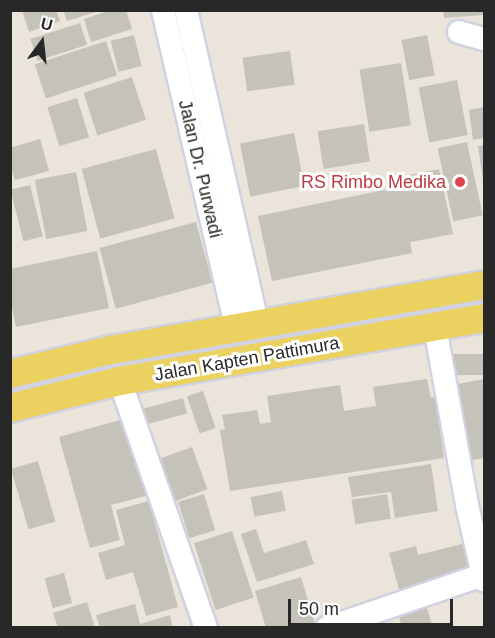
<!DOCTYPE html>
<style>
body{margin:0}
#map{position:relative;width:495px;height:638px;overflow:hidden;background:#eae4da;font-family:Arial,sans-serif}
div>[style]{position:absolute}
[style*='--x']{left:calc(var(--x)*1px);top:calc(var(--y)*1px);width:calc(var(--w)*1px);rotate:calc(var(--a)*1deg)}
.building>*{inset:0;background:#c5c2b9;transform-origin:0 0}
.roads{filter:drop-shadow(2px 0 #d0d2e1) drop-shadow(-2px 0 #d0d2e1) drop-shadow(0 2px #d0d2e1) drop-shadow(0 -2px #d0d2e1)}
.minor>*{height:22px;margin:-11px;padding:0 11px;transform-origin:11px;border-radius:11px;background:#fff}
.major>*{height:28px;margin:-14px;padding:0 14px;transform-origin:14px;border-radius:14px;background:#ebd15f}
.dots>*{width:16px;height:16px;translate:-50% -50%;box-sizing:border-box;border:3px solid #fff;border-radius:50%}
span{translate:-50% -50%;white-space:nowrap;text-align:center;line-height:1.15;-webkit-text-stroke:6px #fff;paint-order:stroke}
.street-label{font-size:18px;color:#282828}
.health-label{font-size:18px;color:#be3a42}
.right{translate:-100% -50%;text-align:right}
.frame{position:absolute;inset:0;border:12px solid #282828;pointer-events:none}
.north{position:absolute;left:12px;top:12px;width:60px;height:60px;-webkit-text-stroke:4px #fff;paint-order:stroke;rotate:15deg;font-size:16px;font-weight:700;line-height:24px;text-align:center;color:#282828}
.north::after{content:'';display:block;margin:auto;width:21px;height:27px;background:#282828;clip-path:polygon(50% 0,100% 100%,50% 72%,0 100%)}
.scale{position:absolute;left:288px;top:599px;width:165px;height:27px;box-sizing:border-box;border:3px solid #282828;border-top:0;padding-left:8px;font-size:18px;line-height:21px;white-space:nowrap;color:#282828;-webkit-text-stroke:4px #fff;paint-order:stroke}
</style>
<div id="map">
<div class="building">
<i style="clip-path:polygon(22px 10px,56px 10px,60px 21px,29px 32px)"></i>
<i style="clip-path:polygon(63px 10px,99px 10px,99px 11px,67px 21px)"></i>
<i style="clip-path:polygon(111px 10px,126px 10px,132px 29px,91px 42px,84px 19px)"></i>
<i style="clip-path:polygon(443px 10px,484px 10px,484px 15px,444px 18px)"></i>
<i style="left:80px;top:23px;width:23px;height:52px;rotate:72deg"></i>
<i style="left:134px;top:35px;width:32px;height:24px;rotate:76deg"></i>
<i style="left:427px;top:35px;width:41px;height:26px;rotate:79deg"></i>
<i style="left:106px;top:41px;width:36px;height:75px;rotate:72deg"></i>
<i style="left:290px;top:51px;width:34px;height:48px;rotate:82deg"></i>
<i style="left:401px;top:63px;width:63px;height:42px;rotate:81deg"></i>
<i style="left:132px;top:77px;width:45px;height:51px;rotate:72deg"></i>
<i style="left:457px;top:80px;width:56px;height:39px;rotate:79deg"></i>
<i style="left:77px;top:98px;width:41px;height:31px;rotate:73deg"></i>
<i style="clip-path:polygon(484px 107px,484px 138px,473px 140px,469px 110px)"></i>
<i style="left:364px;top:124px;width:38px;height:47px;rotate:81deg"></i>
<i style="left:294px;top:133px;width:54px;height:55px;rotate:79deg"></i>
<i style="clip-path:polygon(40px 139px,49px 171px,15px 180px,10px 164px,10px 148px)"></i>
<i style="left:467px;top:142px;width:75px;height:30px;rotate:78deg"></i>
<i style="clip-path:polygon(484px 145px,484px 180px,483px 180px,478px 146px)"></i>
<i style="left:156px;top:149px;width:72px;height:77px;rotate:75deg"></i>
<i style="clip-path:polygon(439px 169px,453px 234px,410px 242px,412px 253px,272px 281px,258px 216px,398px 187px,396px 178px)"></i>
<i style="left:76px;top:172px;width:60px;height:42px;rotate:79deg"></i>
<i style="left:30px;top:185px;width:53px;height:20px;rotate:76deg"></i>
<i style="left:196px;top:222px;width:63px;height:100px;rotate:75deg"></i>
<i style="clip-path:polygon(97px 251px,109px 308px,16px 327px,10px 298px,10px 269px)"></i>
<i style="left:484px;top:354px;width:21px;height:36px;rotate:90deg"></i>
<i style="clip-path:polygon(427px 379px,431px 398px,435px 397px,444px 458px,230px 491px,220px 430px,225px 429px,222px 415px,257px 410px,260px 424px,271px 422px,267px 396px,340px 385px,344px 411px,376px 406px,373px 387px)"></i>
<i style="clip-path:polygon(484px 379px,484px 458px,468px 461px,453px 385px)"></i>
<i style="left:203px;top:391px;width:39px;height:17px;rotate:71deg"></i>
<i style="left:183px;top:398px;width:16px;height:45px;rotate:75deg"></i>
<i style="clip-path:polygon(127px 418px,149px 495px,111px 505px,120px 540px,90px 548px,59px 437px)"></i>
<i style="left:192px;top:447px;width:45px;height:42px;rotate:70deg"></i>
<i style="left:38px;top:461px;width:63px;height:28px;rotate:74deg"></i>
<i style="clip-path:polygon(431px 464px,438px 511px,395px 518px,391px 492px,352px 497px,348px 477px)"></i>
<i style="left:282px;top:491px;width:20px;height:32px;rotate:79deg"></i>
<i style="left:204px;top:494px;width:38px;height:27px;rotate:73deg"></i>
<i style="left:387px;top:494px;width:25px;height:36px;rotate:81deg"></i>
<i style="clip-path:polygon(149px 501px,178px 607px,146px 616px,133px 572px,106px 580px,98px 553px,125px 545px,116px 510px)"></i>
<i style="clip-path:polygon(256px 529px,264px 553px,306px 540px,314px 564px,257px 582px,241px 534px)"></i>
<i style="left:232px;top:531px;width:70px;height:40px;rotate:72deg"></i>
<i style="clip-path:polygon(466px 543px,474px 573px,400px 593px,389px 553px,416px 546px,418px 555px)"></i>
<i style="left:64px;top:573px;width:31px;height:20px;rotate:75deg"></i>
<i style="clip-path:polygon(301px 577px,316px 628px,266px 628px,255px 591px)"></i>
<i style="clip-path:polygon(425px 601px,433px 628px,402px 628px,397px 608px)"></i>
<i style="clip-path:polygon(87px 602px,95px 628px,58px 628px,53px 613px)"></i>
<i style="clip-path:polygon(135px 604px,140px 624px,170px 615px,173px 628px,100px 628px,96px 615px)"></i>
</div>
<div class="roads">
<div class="minor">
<i style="--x:163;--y:10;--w:325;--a:77"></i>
<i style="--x:186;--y:10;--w:321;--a:77.2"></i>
<i style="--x:459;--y:32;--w:26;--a:16"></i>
<i style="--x:435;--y:327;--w:181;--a:79.8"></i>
<i style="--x:467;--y:505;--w:77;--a:77.2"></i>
<i style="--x:120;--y:381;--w:262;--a:70.8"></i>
<i style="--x:327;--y:628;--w:165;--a:-18.8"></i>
</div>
<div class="major">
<i style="--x:10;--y:374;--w:104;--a:-13.4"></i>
<i style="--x:111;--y:350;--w:379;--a:-9.9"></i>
<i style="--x:10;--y:408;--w:113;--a:-13.8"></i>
<i style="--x:120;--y:381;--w:369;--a:-9.8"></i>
</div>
</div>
<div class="dots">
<i style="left:460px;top:182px;background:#e0444e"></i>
</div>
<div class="street-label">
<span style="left:200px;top:169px;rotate:77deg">Jalan Dr. Purwadi</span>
<span style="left:247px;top:359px;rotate:-10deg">Jalan Kapten Pattimura</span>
</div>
<div class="health-label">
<span class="right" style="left:446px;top:182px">RS Rimbo Medika</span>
</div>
<div class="frame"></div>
<div class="north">U</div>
<div class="scale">50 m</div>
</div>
